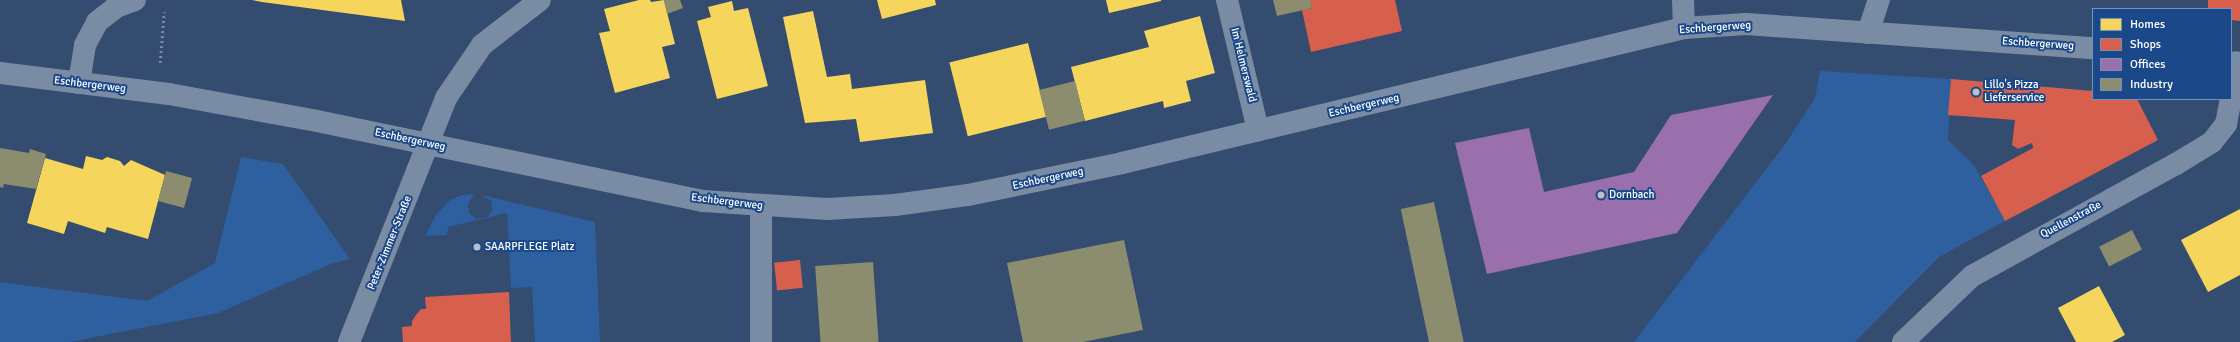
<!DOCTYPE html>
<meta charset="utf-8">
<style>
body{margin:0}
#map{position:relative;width:2240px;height:342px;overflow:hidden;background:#334c6f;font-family:Signika,sans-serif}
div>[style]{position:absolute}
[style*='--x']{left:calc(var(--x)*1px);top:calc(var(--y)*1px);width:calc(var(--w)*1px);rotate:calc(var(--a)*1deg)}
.green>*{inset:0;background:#2e5f9f}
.homes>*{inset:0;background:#f6d55c;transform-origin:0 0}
.shops>*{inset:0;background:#d6604d;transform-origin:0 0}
.offices>*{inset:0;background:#9970ab}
.industry>*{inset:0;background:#8c8c6e;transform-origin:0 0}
.path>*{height:2.5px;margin-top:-1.25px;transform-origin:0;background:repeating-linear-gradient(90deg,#7a8ca4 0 2px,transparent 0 5px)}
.minor>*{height:22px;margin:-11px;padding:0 11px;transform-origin:11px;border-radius:11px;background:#7a8ca4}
.dots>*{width:11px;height:11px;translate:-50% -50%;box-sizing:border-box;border:2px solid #1a4888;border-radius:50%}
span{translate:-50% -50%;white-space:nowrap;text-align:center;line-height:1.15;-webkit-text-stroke:4px #1a4888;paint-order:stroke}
.street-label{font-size:11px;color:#fff}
.poi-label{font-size:11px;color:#fff}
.left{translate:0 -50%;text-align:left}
.legend{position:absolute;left:2092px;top:8px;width:140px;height:92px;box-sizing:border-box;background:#1a4888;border:1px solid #7691b8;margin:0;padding:5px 7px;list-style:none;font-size:12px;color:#fff}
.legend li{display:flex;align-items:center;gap:8px;height:20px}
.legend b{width:20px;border:1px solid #7691b8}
</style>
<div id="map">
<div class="green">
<i style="clip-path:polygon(1820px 71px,1951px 79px,1948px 140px,1974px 165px,2005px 221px,1939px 257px,1855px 342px,1634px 342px,1786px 143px,1815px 98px)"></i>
<i style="clip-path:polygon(241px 157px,283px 164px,350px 259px,331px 264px,218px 313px,70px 342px,0 342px,0 282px,147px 301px,215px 263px)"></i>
<i style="clip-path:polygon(474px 194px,468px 204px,469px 213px,477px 219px,487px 217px,492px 211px,491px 201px,482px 195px,595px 222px,600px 342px,535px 342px,532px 287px,511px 288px,507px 213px,448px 227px,447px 235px,425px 236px,436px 215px,449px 201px,461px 195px)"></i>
</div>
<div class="homes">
<i style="clip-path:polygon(252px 0,401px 0,405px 21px,262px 2px)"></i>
<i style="clip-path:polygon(639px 0,650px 0,651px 2px,664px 0,675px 44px,662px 47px,670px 78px,615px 93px,599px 33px,610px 31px,604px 9px)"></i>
<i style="clip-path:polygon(877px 0,935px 0,936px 5px,882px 19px)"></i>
<i style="clip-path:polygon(1106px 0,1161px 0,1161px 1px,1109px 13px)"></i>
<i style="clip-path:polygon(732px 1px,734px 11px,748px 8px,768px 86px,717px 99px,697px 21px,711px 17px,708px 7px)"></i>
<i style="clip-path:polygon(813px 11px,827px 77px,850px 74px,852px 89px,925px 80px,933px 133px,860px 142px,856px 119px,805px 123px,783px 17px)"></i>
<i style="clip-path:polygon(1200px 16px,1215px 73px,1186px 81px,1191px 101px,1164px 108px,1163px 101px,1085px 121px,1071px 67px,1149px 47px,1144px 31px)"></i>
<i style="left:1028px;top:43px;width:76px;height:81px;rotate:76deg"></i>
<i style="clip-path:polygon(86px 156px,102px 160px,107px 157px,120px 161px,124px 166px,131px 160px,165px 175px,148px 239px,107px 227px,105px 233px,68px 221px,64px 234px,27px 223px,45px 158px,83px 169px)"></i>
<i style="clip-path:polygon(2240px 209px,2240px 275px,2208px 292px,2181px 240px)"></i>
<i style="clip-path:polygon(2099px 286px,2125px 335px,2112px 342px,2076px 342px,2058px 308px)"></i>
</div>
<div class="shops">
<i style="clip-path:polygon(1310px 0,1395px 0,1402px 31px,1311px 52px,1302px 10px,1312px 8px)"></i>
<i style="clip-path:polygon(2208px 0,2240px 0,2240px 21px,2231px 20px,2231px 9px,2208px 9px)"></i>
<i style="clip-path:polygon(1951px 79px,2093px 91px,2093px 99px,2137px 99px,2158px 140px,2005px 221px,1981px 176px,2033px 148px,2032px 143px,2018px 149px,2012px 145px,2015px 120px,1948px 115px)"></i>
<i style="left:800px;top:260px;width:28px;height:26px;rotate:84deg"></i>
<i style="clip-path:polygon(509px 292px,511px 342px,403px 342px,402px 327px,412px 326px,412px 321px,416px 315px,421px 309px,426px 309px,425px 297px)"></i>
</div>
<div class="offices">
<i style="clip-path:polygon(1773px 95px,1677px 233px,1487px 274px,1455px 143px,1529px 128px,1544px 192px,1634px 172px,1671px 115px)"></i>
</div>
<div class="industry">
<i style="clip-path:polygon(664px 0,680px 0,683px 8px,667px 14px)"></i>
<i style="clip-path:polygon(1273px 0,1310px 0,1312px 8px,1277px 16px)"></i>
<i style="left:1075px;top:81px;width:41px;height:37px;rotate:76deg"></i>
<i style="clip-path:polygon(0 148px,29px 153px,30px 149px,46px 154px,36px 189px,4px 184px,3px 188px,0 187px)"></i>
<i style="left:166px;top:171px;width:27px;height:31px;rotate:15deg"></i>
<i style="left:1434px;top:202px;width:143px;height:34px;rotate:78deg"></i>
<i style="left:2132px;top:230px;width:22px;height:37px;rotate:63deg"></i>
<i style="clip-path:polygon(1124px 240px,1143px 330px,1083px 342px,1023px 342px,1007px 263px)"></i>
<i style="left:873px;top:262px;width:80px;height:58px;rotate:86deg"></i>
</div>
<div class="path">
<i style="--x:160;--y:63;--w:51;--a:-85.5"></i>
</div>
<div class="minor">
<i style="--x:1227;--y:0;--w:134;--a:76.6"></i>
<i style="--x:1683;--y:0;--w:28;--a:88"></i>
<i style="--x:1868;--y:33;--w:35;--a:-72"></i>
<i style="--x:0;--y:73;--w:170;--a:7.1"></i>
<i style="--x:169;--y:94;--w:150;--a:10.3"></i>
<i style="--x:317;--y:121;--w:394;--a:11.7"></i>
<i style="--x:703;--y:201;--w:124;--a:3.7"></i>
<i style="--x:827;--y:209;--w:68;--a:-3.4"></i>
<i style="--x:895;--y:205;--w:74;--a:-7.8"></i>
<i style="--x:968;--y:195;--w:157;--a:-11.7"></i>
<i style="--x:1122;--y:163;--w:578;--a:-13.51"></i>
<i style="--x:1684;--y:28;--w:62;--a:-3.7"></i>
<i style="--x:1746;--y:24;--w:348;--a:4"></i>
<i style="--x:79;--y:83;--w:38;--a:-81"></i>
<i style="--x:85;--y:45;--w:26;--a:-62"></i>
<i style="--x:97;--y:22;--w:24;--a:-38"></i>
<i style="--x:116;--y:7;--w:20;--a:-20"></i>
<i style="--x:2231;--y:97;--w:35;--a:-82"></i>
<i style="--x:761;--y:207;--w:135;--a:90"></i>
<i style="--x:349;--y:342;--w:263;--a:-68.3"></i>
<i style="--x:446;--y:98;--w:64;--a:-55.8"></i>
<i style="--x:482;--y:45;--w:73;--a:-37.8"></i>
<i style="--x:1903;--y:342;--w:95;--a:-43.7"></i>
<i style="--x:1972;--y:276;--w:233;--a:-28.8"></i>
<i style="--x:2176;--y:164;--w:42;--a:-31.4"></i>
<i style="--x:2212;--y:142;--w:23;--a:-52"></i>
<i style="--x:2226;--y:124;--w:25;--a:-79"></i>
</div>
<div class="dots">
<i style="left:1976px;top:92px;background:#b8c0cd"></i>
<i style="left:1601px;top:195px;background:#b8c0cd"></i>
<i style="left:477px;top:247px;background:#b8c0cd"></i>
</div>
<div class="street-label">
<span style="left:1715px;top:28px;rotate:-4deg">Eschbergerweg</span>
<span style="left:2038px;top:44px;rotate:4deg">Eschbergerweg</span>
<span style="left:1243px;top:65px;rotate:76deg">Im Helmerswald</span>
<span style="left:90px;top:85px;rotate:7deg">Eschbergerweg</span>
<span style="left:1364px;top:106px;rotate:-13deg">Eschbergerweg</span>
<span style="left:410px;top:140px;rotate:12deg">Eschbergerweg</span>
<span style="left:1048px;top:179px;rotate:-12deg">Eschbergerweg</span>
<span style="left:727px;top:202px;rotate:7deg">Eschbergerweg</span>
<span style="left:2071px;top:220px;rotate:-28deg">Quellenstraße</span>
<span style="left:390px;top:243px;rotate:-68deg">Peter-Zimmer-Straße</span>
</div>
<div class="poi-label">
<span class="left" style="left:1984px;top:92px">Lillo's Pizza<br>Lieferservice</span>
<span class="left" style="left:1609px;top:195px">Dornbach</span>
<span class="left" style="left:485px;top:247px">SAARPFLEGE Platz</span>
</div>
<ul class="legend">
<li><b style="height:11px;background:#f6d55c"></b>Homes</li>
<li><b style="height:11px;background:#d6604d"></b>Shops</li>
<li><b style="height:11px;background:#9970ab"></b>Offices</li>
<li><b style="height:11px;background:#8c8c6e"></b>Industry</li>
</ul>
</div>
